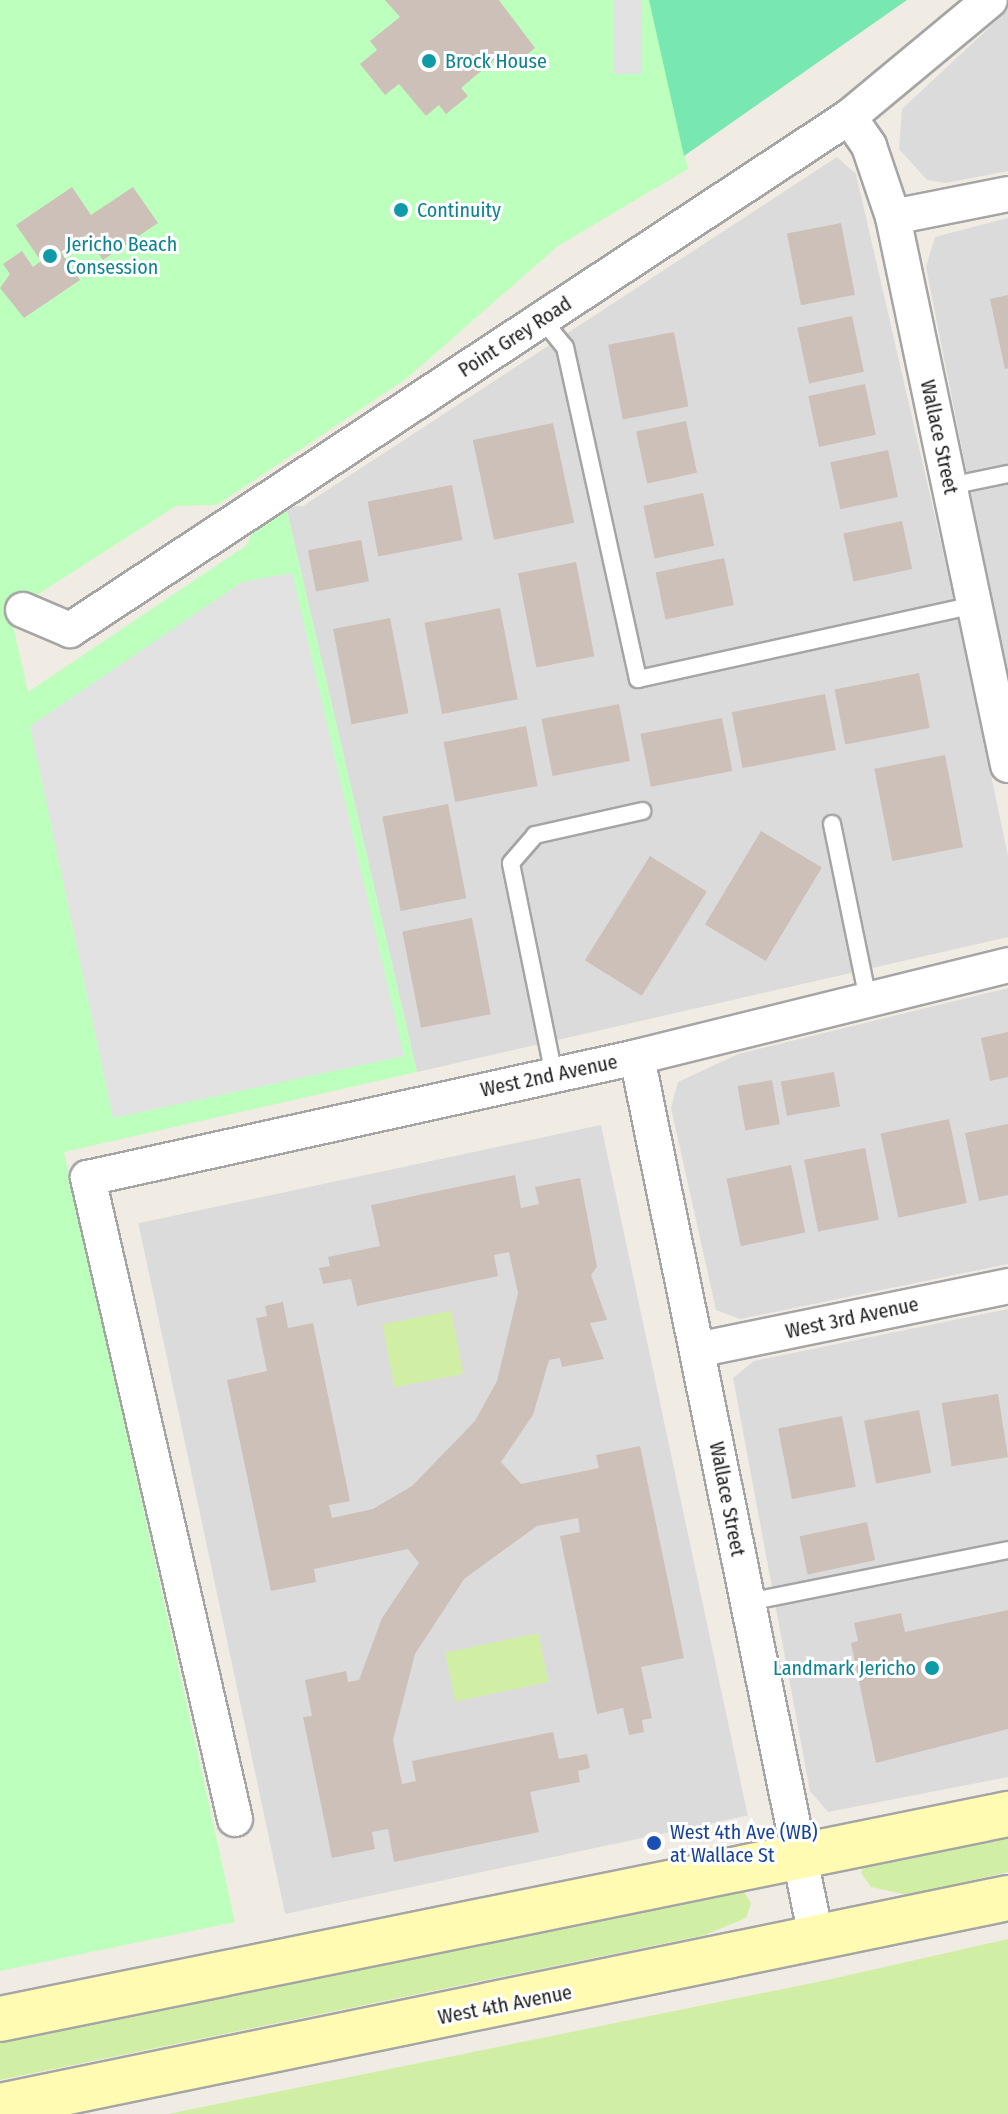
<!DOCTYPE html>
<style>
body{margin:0}
#map{position:relative;width:1008px;height:2114px;overflow:hidden;background:#f0ebe3;font-family:"Fira Sans Condensed",sans-serif}
div>[style]{position:absolute}
[style*='--x']{left:calc(var(--x)*1px);top:calc(var(--y)*1px);width:calc(var(--w)*1px);rotate:calc(var(--a)*1deg)}
.residential>*{inset:0;background:#dcdbdb;transform-origin:0 0}
.grass>*{inset:0;background:#d1efa4;transform-origin:0 0}
.park>*{inset:0;background:#bdffbc}
.pitch>*{inset:0;background:#79e7b2}
.parking>*{inset:0;background:#e2e2e2;transform-origin:0 0}
.building>*{inset:0;background:#cdc0b9;transform-origin:0 0}
.roads{filter:drop-shadow(2px 0 #a5a5a5) drop-shadow(-2px 0 #a5a5a5) drop-shadow(0 2px #a5a5a5) drop-shadow(0 -2px #a5a5a5)}
.service>*{height:16px;margin:-8px;padding:0 8px;transform-origin:8px;border-radius:8px;background:#fff}
.minor>*{height:34px;margin:-17px;padding:0 17px;transform-origin:17px;border-radius:17px;background:#fff}
.secondary>*{height:44px;margin:-22px;padding:0 22px;transform-origin:22px;border-radius:22px;background:#fffbb3}
.dots>*{width:22px;height:22px;translate:-50% -50%;box-sizing:border-box;border:4px solid #fff;border-radius:50%}
span{translate:-50% -50%;white-space:nowrap;text-align:center;line-height:1.15;-webkit-text-stroke:6px #fff;paint-order:stroke}
.culture-label{font-size:20px;color:#0d838f}
.left{translate:0 -50%;text-align:left}
.right{translate:-100% -50%;text-align:right}
.street-label{font-size:20px;color:#1e1e1e}
.transit-label{font-size:20px;color:#164399}
</style>
<div id="map">
<div class="residential">
<i style="clip-path:polygon(1008px 10px,1008px 171px,946px 183px,927px 180px,899px 149px,902px 109px)"></i>
<i style="clip-path:polygon(837px 157px,856px 174px,953px 595px,1008px 856px,1008px 937px,417px 1072px,286px 507px,303px 506px)"></i>
<i style="clip-path:polygon(1008px 218px,1008px 681px,926px 267px,935px 237px)"></i>
<i style="clip-path:polygon(1008px 988px,1008px 1264px,740px 1319px,716px 1310px,671px 1108px,678px 1082px,738px 1054px)"></i>
<i style="left:601px;top:1125px;width:706px;height:473px;rotate:78deg"></i>
<i style="clip-path:polygon(1008px 1309px,1008px 1777px,828px 1812px,810px 1791px,733px 1378px,754px 1361px)"></i>
</div>
<div class="grass">
<i style="left:451px;top:1311px;width:64px;height:70px;rotate:79deg"></i>
<i style="left:538px;top:1633px;width:50px;height:95px;rotate:78deg"></i>
<i style="clip-path:polygon(1008px 1831px,1008px 1872px,908px 1895px,871px 1887px,861px 1873px,864px 1864px)"></i>
<i style="clip-path:polygon(742px 1887px,751px 1904px,746px 1918px,705px 1935px,0 2080px,0 2036px)"></i>
<i style="clip-path:polygon(1008px 1939px,1008px 2114px,168px 2114px,827px 1980px)"></i>
</div>
<div class="park">
<i style="clip-path:polygon(0 0,650px 0,688px 169px,558px 246px,406px 379px,217px 505px,176px 506px,10px 612px,28px 692px,247px 545px,253px 530px,286px 507px,417px 1072px,64px 1152px,235px 1922px,0 1971px)"></i>
</div>
<div class="pitch">
<i style="clip-path:polygon(649px 0,907px 0,684px 156px)"></i>
</div>
<div class="parking">
<i style="left:613px;top:0;width:29px;height:74px"></i>
<i style="clip-path:polygon(292px 573px,404px 1056px,113px 1118px,30px 726px,242px 582px)"></i>
</div>
<div class="building">
<i style="clip-path:polygon(385px 0,499px 0,535px 48px,508px 70px,498px 57px,461px 88px,468px 96px,446px 114px,439px 105px,426px 116px,399px 84px,385px 95px,360px 64px,377px 50px,370px 41px,400px 17px)"></i>
<i style="clip-path:polygon(72px 187px,91px 215px,133px 187px,158px 223px,103px 260px,86px 235px,61px 252px,80px 280px,24px 318px,0 288px,10px 274px,3px 264px,22px 251px,33px 267px,41px 261px,16px 225px)"></i>
<i style="left:841px;top:223px;width:73px;height:55px;rotate:79deg"></i>
<i style="clip-path:polygon(1008px 295px,1008px 368px,1005px 369px,990px 299px)"></i>
<i style="left:852px;top:316px;width:57px;height:56px;rotate:78deg"></i>
<i style="left:674px;top:332px;width:76px;height:67px;rotate:79deg"></i>
<i style="left:865px;top:384px;width:52px;height:58px;rotate:78deg"></i>
<i style="left:686px;top:421px;width:53px;height:51px;rotate:78deg"></i>
<i style="left:553px;top:423px;width:102px;height:82px;rotate:78deg"></i>
<i style="left:888px;top:450px;width:48px;height:59px;rotate:78deg"></i>
<i style="left:452px;top:485px;width:56px;height:86px;rotate:79deg"></i>
<i style="left:703px;top:493px;width:54px;height:61px;rotate:78deg"></i>
<i style="left:902px;top:521px;width:49px;height:60px;rotate:78deg"></i>
<i style="left:361px;top:540px;width:42px;height:54px;rotate:79deg"></i>
<i style="left:724px;top:558px;width:48px;height:70px;rotate:78deg"></i>
<i style="left:576px;top:562px;width:96px;height:59px;rotate:79deg"></i>
<i style="left:500px;top:608px;width:93px;height:77px;rotate:79deg"></i>
<i style="left:390px;top:618px;width:97px;height:58px;rotate:79deg"></i>
<i style="left:919px;top:673px;width:56px;height:86px;rotate:79deg"></i>
<i style="left:825px;top:694px;width:57px;height:95px;rotate:79deg"></i>
<i style="left:619px;top:704px;width:58px;height:79px;rotate:79deg"></i>
<i style="left:722px;top:718px;width:54px;height:83px;rotate:79deg"></i>
<i style="left:526px;top:726px;width:61px;height:84px;rotate:79deg"></i>
<i style="left:945px;top:755px;width:94px;height:72px;rotate:79deg"></i>
<i style="left:448px;top:804px;width:96px;height:67px;rotate:79deg"></i>
<i style="left:761px;top:831px;width:71px;height:109px;rotate:31deg"></i>
<i style="left:650px;top:856px;width:67px;height:123px;rotate:32deg"></i>
<i style="left:472px;top:918px;width:98px;height:71px;rotate:79deg"></i>
<i style="clip-path:polygon(1008px 1032px,1008px 1077px,990px 1081px,981px 1038px)"></i>
<i style="left:834px;top:1072px;width:35px;height:54px;rotate:80deg"></i>
<i style="left:772px;top:1080px;width:45px;height:35px;rotate:80deg"></i>
<i style="left:949px;top:1119px;width:86px;height:70px;rotate:78deg"></i>
<i style="clip-path:polygon(1008px 1124px,1008px 1195px,979px 1201px,965px 1133px)"></i>
<i style="left:865px;top:1148px;width:73px;height:62px;rotate:79deg"></i>
<i style="left:791px;top:1165px;width:69px;height:66px;rotate:78deg"></i>
<i style="clip-path:polygon(515px 1175px,521px 1208px,539px 1204px,535px 1187px,580px 1178px,597px 1267px,591px 1275px,607px 1320px,590px 1323px,604px 1359px,562px 1367px,560px 1358px,549px 1360px,533px 1415px,501px 1462px,521px 1484px,599px 1468px,596px 1455px,640px 1446px,684px 1658px,641px 1667px,652px 1718px,642px 1720px,644px 1732px,629px 1735px,623px 1708px,597px 1714px,560px 1536px,580px 1532px,578px 1518px,537px 1526px,464px 1579px,415px 1654px,393px 1740px,402px 1784px,416px 1781px,412px 1761px,553px 1732px,559px 1759px,587px 1754px,590px 1768px,578px 1771px,580px 1782px,530px 1792px,539px 1832px,394px 1862px,388px 1829px,372px 1832px,375px 1849px,332px 1858px,303px 1717px,312px 1716px,305px 1680px,346px 1671px,348px 1682px,359px 1680px,382px 1618px,419px 1563px,408px 1549px,314px 1569px,316px 1582px,271px 1591px,227px 1380px,267px 1371px,256px 1318px,267px 1316px,265px 1306px,283px 1302px,288px 1328px,313px 1323px,350px 1501px,329px 1505px,332px 1518px,373px 1509px,412px 1486px,475px 1421px,497px 1381px,518px 1293px,509px 1252px,494px 1255px,498px 1276px,357px 1306px,351px 1279px,323px 1284px,319px 1268px,330px 1266px,328px 1257px,380px 1246px,371px 1205px)"></i>
<i style="left:998px;top:1394px;width:64px;height:57px;rotate:81deg"></i>
<i style="left:919px;top:1410px;width:64px;height:56px;rotate:79deg"></i>
<i style="left:842px;top:1416px;width:72px;height:65px;rotate:79deg"></i>
<i style="left:867px;top:1522px;width:39px;height:69px;rotate:78deg"></i>
<i style="clip-path:polygon(1008px 1610px,1008px 1729px,876px 1763px,851px 1643px,858px 1641px,854px 1623px,901px 1613px,905px 1632px)"></i>
</div>
<div class="roads">
<div class="service">
<i style="--x:542;--y:319;--w:36;--a:51"></i>
<i style="--x:565;--y:347;--w:340;--a:77.6"></i>
<i style="--x:638;--y:679;--w:344;--a:-12.4"></i>
<i style="--x:950;--y:486;--w:59;--a:-11.7"></i>
<i style="--x:832;--y:824;--w:180;--a:78.4"></i>
<i style="--x:554;--y:1075;--w:216;--a:-101.5"></i>
<i style="--x:511;--y:863;--w:37;--a:-49"></i>
<i style="--x:535;--y:835;--w:110;--a:-12.6"></i>
<i style="--x:748;--y:1602;--w:265;--a:-11.3"></i>
</div>
<div class="minor">
<i style="--x:849;--y:117;--w:35;--a:55"></i>
<i style="--x:869;--y:146;--w:75;--a:71.3"></i>
<i style="--x:893;--y:217;--w:560;--a:78.15"></i>
<i style="--x:893;--y:217;--w:117;--a:-11.3"></i>
<i style="--x:23;--y:610;--w:51;--a:23.1"></i>
<i style="--x:70;--y:630;--w:933;--a:-33.37"></i>
<i style="--x:849;--y:117;--w:183;--a:-39.7"></i>
<i style="--x:637;--y:1057;--w:903;--a:78.5"></i>
<i style="--x:697;--y:1350;--w:318;--a:-11.6"></i>
<i style="--x:235;--y:1819;--w:658;--a:-102.92"></i>
<i style="--x:88;--y:1178;--w:562;--a:-12.43"></i>
<i style="--x:637;--y:1057;--w:382;--a:-13.9"></i>
</div>
<div class="secondary">
<i style="--x:0;--y:2019;--w:1029;--a:-11.5"></i>
<i style="--x:0;--y:2106;--w:1029;--a:-11.66"></i>
</div>
</div>
<div class="dots">
<i style="left:429px;top:61px;background:#0f9aa8"></i>
<i style="left:401px;top:210px;background:#0f9aa8"></i>
<i style="left:50px;top:256px;background:#0f9aa8"></i>
<i style="left:932px;top:1668px;background:#0f9aa8"></i>
<i style="left:654px;top:1843px;background:#1a4fb4"></i>
</div>
<div class="culture-label">
<span class="left" style="left:445px;top:61px">Brock House</span>
<span class="left" style="left:417px;top:210px">Continuity</span>
<span class="left" style="left:66px;top:256px">Jericho Beach<br>Consession</span>
<span class="right" style="left:916px;top:1668px">Landmark Jericho</span>
</div>
<div class="street-label">
<span style="left:515px;top:337px;rotate:-33deg">Point Grey Road</span>
<span style="left:939px;top:437px;rotate:78deg">Wallace Street</span>
<span style="left:549px;top:1076px;rotate:-12deg">West 2nd Avenue</span>
<span style="left:852px;top:1318px;rotate:-12deg">West 3rd Avenue</span>
<span style="left:727px;top:1499px;rotate:79deg">Wallace Street</span>
<span style="left:505px;top:2005px;rotate:-11deg">West 4th Avenue</span>
</div>
<div class="transit-label">
<span class="left" style="left:670px;top:1844px">West 4th Ave (WB)<br>at Wallace St</span>
</div>
</div>
